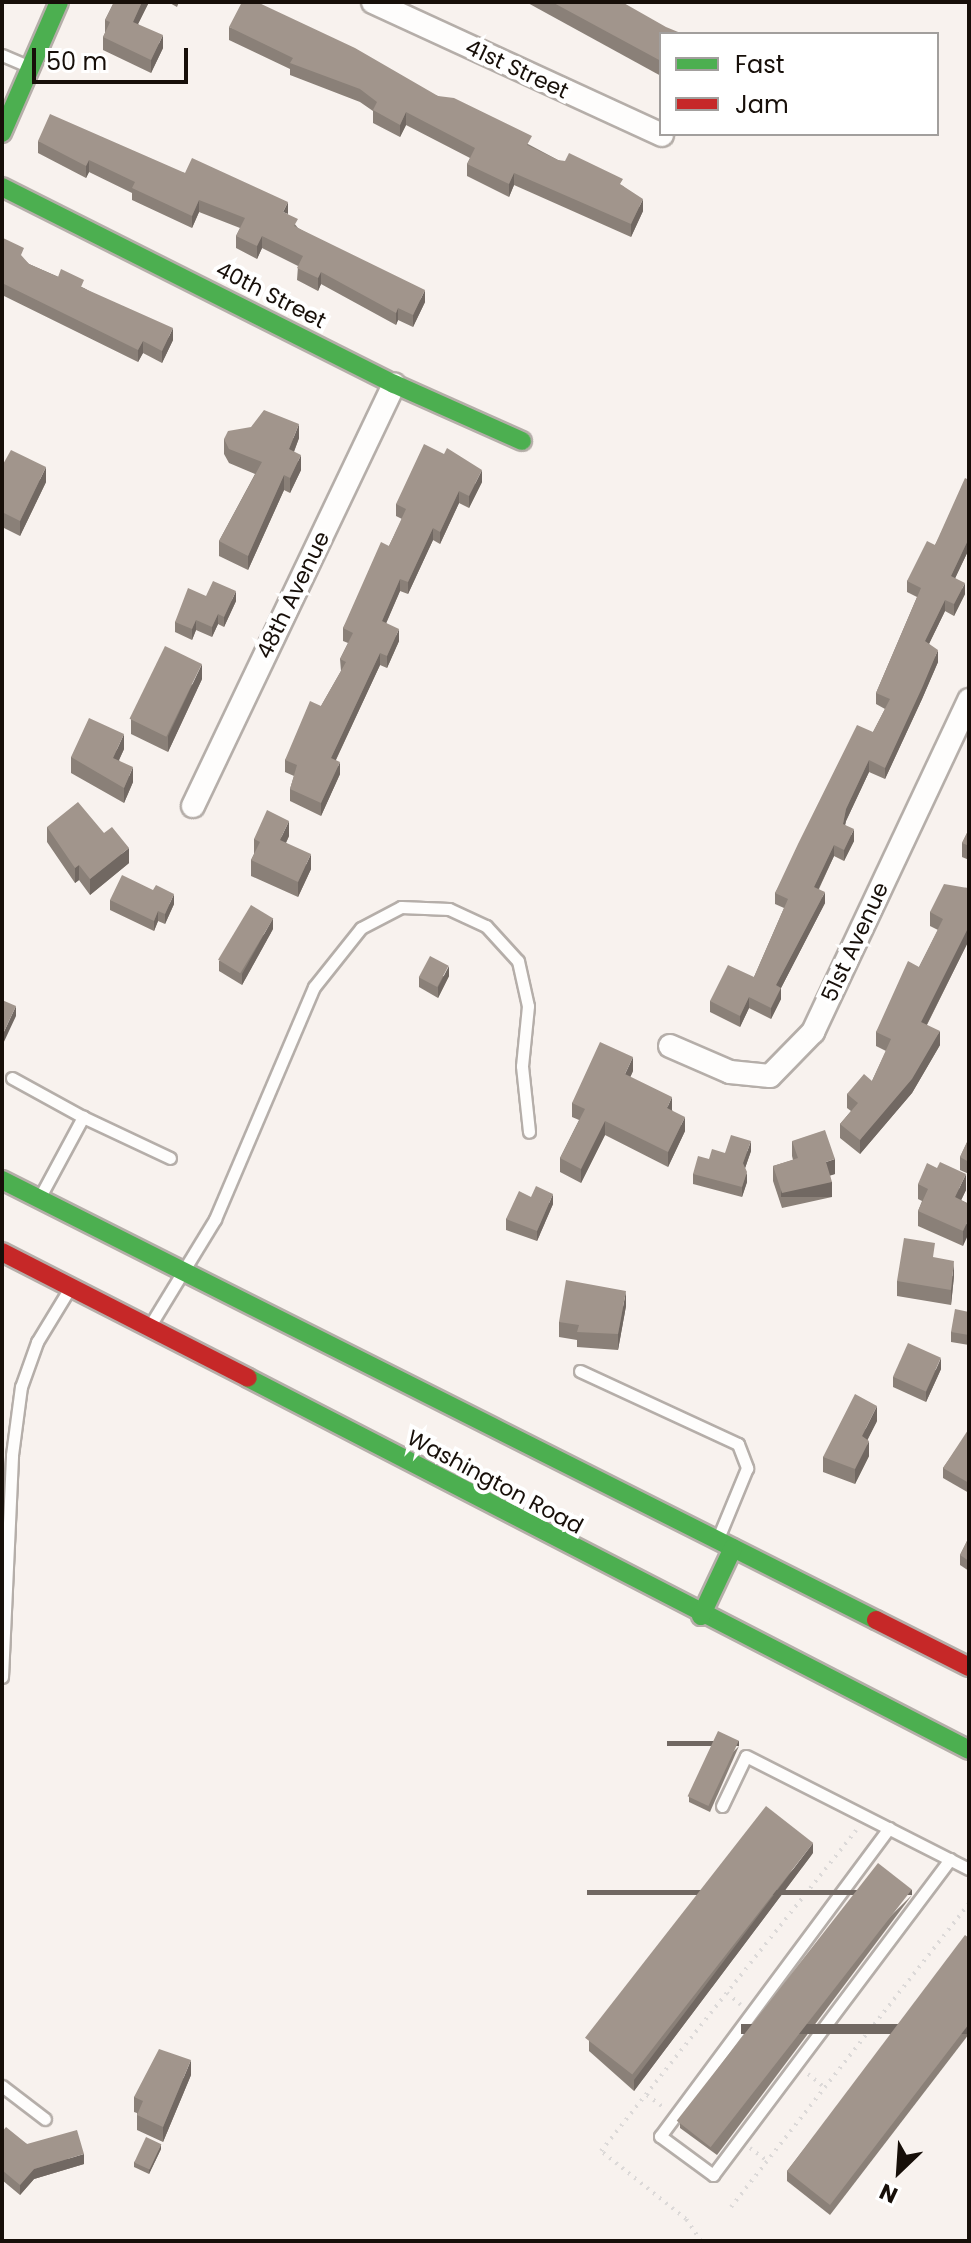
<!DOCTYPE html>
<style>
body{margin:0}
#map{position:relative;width:971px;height:2243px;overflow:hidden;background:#f8f2ee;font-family:Poppins,sans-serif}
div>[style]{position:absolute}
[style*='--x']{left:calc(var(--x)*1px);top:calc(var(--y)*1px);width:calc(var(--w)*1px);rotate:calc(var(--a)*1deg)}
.path>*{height:4px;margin-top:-2px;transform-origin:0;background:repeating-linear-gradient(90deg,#dcd9d8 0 2px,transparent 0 8px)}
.roads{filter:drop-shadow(2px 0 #b5aea9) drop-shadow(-2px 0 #b5aea9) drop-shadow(0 2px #b5aea9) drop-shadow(0 -2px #b5aea9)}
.lane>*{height:11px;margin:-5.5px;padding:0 5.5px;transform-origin:5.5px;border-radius:5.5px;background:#fefdfc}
.street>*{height:22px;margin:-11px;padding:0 11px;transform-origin:11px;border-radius:11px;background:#fefdfc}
.fast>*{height:18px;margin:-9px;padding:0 9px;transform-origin:9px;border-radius:9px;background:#4caf50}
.jam>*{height:18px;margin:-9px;padding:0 9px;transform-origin:9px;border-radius:9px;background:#c62828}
.wall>*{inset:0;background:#8a8078}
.shaded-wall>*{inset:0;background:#716862;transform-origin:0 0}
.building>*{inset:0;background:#a1958c;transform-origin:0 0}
span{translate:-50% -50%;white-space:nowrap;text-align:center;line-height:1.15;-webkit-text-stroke:8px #fff;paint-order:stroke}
.street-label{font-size:22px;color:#170f09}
.frame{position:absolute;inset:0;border:4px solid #170f09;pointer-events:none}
.legend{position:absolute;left:659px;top:32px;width:280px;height:104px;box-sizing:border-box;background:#fff;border:2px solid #a29f9d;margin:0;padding:10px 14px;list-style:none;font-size:24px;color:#170f09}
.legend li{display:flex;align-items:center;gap:16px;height:40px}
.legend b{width:40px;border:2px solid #a29f9d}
.north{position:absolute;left:859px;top:2131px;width:80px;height:80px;-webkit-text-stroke:6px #fff;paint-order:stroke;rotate:205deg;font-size:22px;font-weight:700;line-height:32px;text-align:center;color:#170f09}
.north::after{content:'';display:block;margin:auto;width:28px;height:36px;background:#170f09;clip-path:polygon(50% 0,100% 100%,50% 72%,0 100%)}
.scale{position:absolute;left:32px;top:48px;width:156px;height:36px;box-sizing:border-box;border:4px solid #170f09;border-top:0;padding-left:10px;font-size:24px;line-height:28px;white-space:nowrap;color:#170f09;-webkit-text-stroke:6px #fff;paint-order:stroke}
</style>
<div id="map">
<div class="path">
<i style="--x:727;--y:1993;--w:18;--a:41"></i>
<i style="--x:808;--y:2074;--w:21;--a:39"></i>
<i style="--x:647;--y:2095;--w:21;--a:37"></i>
<i style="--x:750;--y:2148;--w:21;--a:37"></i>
<i style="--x:731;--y:2207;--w:386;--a:-51.9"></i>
<i style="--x:701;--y:2241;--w:27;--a:-124"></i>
<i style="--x:686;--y:2219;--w:109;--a:-141.3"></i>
<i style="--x:601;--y:2151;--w:410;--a:-51.5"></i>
</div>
<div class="roads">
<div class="lane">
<i style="--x:2;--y:55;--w:30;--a:23"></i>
<i style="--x:12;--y:1078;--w:81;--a:28.8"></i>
<i style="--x:41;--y:1195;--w:89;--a:-61.7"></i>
<i style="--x:83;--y:1117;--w:96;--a:25.2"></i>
<i style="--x:151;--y:1324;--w:123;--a:-58.6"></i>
<i style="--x:215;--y:1219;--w:252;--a:-66.9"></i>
<i style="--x:314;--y:987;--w:75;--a:-51.5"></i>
<i style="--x:361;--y:928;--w:45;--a:-27.7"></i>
<i style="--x:401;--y:907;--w:48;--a:2.4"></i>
<i style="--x:449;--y:909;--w:41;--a:24.7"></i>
<i style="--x:486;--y:926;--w:47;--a:47.6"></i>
<i style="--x:518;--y:961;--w:46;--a:77.5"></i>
<i style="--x:528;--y:1006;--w:60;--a:95.7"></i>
<i style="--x:522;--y:1066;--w:66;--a:83.9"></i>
<i style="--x:580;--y:1371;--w:174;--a:24.8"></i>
<i style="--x:738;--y:1444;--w:26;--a:69"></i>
<i style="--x:747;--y:1468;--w:74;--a:112.4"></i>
<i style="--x:2;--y:1677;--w:222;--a:-87.4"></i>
<i style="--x:12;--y:1455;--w:69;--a:-82.5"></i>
<i style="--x:21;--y:1387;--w:48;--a:-70.4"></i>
<i style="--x:37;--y:1342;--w:60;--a:-58.7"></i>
<i style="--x:722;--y:1806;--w:55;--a:-64.4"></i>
<i style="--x:746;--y:1756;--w:250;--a:26.9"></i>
<i style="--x:889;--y:1828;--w:384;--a:126.6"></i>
<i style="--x:660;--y:2136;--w:66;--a:36.3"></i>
<i style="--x:713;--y:2175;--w:395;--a:-53.1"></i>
<i style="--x:2;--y:2086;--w:54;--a:37.5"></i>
</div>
<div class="street">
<i style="--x:373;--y:2;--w:318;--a:24.7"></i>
<i style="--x:193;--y:806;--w:467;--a:-64.5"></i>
<i style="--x:670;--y:1046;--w:65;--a:23.4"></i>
<i style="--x:730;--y:1072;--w:40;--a:5.7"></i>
<i style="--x:770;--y:1076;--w:62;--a:-45.7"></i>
<i style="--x:813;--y:1032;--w:367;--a:-64.8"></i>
</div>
<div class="fast">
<i style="--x:2;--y:133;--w:143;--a:-66.5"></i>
<i style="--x:2;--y:187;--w:439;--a:26.7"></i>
<i style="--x:394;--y:384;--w:140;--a:24"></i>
<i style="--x:2;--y:1180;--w:979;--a:26.72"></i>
<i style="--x:248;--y:1378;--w:811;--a:27.29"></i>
<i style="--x:701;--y:1616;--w:75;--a:-64.8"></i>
</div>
<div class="jam">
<i style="--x:2;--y:1252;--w:276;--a:27.1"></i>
<i style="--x:876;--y:1620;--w:104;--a:26.8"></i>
</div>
</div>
<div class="wall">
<i style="clip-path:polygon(114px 2px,149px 2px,138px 24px,163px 48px,151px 73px,103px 50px,103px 37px,105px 33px,105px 20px)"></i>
<i style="clip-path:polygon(168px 2px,179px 2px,177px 7px)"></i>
<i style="clip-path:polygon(526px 2px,622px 2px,661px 34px,661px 76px)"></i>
<i style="clip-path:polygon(229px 27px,438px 96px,558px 160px,623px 186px,643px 211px,631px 237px,514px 185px,509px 197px,467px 176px,467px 164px,470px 158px,406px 125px,400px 137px,373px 123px,373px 111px,360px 102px,290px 75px,290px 69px,229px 40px)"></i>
<i style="clip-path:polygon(38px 141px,185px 173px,287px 214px,298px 228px,425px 302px,413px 327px,398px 320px,396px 325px,321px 284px,318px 291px,297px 280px,298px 266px,262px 248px,257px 259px,236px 248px,236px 236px,240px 228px,199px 212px,192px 228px,132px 200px,132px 193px,89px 172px,86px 178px,38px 153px)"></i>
<i style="clip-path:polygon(2px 240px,29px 264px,84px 288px,173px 340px,162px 363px,143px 353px,138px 362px,2px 295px)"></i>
<i style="clip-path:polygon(299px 438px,294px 452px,301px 470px,290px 493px,284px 490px,248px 570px,219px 556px,219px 541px,255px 474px,229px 463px,224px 454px,224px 439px)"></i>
<i style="clip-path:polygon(2px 466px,46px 482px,20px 536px,2px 527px)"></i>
<i style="clip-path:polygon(969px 480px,969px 549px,955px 578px,965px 594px,954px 616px,945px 611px,929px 644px,938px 662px,922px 699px,885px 779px,869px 772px,846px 821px,845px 825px,854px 841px,844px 861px,834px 856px,819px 889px,825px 903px,781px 988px,781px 999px,771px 1019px,749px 1008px,740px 1027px,710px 1012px,710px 1001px,754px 977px,784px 908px,775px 904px,775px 893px,873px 732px,885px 709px,876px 704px,876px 693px,917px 597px,907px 592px,907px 581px,935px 545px)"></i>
<i style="clip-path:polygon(482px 482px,469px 508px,459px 503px,440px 544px,433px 540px,408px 594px,400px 591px,386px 623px,399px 641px,387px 668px,380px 665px,336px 760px,340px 774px,321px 816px,290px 801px,290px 789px,294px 776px,285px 772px,285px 760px,321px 706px,341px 671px,340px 659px,348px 643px,343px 641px,343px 628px,389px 546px,402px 519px,396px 516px,396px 504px)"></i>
<i style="clip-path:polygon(206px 596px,236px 601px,224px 627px,218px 624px,212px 637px,196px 630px,192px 640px,175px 632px,175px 622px)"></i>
<i style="clip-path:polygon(202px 679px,168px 752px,131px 734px,131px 719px)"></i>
<i style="clip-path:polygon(124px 749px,119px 760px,133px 782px,124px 803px,71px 773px,71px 757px)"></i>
<i style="clip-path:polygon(47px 827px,104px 833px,129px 863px,90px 895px,79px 880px,75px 883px,47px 842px)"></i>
<i style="clip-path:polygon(969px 829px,969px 860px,962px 857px,962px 843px)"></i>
<i style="clip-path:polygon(289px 836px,286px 843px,311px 869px,298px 897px,251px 876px,251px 860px,254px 854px,254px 839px)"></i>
<i style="clip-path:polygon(969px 886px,969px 944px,967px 944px,927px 1025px,940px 1045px,912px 1093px,860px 1154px,840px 1138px,840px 1124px,851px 1111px,847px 1108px,847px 1094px,872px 1081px,886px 1051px,876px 1046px,876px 1032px,919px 967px,938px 930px,930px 926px,930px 912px,968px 888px)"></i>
<i style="clip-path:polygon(110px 900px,174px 904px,165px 924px,158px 921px,154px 931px,110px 910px)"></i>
<i style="clip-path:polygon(273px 929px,242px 985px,219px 971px,219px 961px)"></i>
<i style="clip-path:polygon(449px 976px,438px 998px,419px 987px,419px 977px)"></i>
<i style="clip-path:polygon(633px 1071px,630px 1077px,672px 1110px,685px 1131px,668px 1167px,605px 1135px,581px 1183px,560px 1172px,560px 1158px,579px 1120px,572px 1117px,572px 1103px)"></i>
<i style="clip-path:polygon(969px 1138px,969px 1174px,960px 1170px,960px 1157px)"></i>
<i style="clip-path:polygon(792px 1141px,835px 1174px,830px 1175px,832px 1197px,782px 1208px,773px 1181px,773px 1166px,793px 1160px,792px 1156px)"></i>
<i style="clip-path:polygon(751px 1151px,745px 1168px,747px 1182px,742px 1197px,693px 1184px,693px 1174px,709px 1159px,725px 1153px)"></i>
<i style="clip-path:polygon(918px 1184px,966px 1190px,961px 1200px,969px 1204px,963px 1246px,918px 1226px,918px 1211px,922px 1201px,918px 1199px)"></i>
<i style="clip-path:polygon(531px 1197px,553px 1204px,537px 1241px,506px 1230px,506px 1219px)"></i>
<i style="clip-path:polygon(954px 1276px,951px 1305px,897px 1296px,897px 1281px)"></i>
<i style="clip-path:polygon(626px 1306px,618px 1350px,577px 1347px,577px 1340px,559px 1337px,559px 1322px)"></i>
<i style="clip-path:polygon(969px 1312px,969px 1345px,951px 1342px,951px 1332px)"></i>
<i style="clip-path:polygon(941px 1369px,926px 1402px,893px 1387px,893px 1377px)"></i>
<i style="clip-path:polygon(877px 1421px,867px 1440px,869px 1456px,855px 1484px,823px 1472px,823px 1457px)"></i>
<i style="clip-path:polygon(969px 1431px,969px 1493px,943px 1478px,943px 1468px)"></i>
<i style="clip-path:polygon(969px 1537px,969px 1571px,960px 1565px,960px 1555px)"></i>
<i style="clip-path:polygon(739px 1746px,710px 1812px,689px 1802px,689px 1797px)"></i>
<i style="clip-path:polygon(813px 1853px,634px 2091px,589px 2051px,589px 2041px)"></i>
<i style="clip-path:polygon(912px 1895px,717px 2155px,680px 2128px,680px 2123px)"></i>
<i style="clip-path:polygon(969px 1938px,969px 2034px,830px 2215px,787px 2181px,787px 2171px)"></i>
<i style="clip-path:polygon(191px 2075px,163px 2142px,137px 2130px,137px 2113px,134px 2112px,134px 2097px)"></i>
<i style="clip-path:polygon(2px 2132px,27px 2144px,84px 2164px,34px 2179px,20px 2195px,2px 2180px)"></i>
<i style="clip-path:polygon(161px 2149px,149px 2174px,134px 2167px,134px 2162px)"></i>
</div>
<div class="shaded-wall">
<i style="clip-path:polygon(142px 2px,149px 2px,133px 34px,133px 22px)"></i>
<i style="clip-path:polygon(163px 35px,163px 48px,151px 73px,151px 60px)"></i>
<i style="clip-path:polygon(406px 112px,406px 125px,400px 137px,400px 125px)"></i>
<i style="clip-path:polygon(89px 160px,89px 172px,86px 178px,86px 166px)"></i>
<i style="clip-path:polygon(514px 173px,514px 185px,509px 197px,509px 184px)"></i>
<i style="clip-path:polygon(643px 199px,643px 211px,631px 237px,631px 224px)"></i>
<i style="clip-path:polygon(199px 200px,199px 212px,192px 228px,192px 216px)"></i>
<i style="clip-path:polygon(288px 202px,288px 214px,283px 212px)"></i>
<i style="clip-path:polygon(262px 236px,262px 248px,257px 259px,257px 246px)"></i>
<i style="clip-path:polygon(321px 272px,321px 284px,318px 291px,318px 278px)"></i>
<i style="clip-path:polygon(425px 290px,425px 302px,413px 327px,413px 315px)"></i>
<i style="clip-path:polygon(398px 308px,398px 320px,396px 325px,396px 313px)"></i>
<i style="clip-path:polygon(173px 328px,173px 340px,162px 363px,162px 351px)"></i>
<i style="clip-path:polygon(143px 341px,143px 353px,138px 362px,138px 350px)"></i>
<i style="clip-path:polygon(299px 424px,299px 438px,289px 464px,289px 449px)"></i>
<i style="clip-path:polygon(301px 455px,301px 470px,290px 493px,290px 478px)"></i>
<i style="clip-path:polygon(46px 467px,46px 482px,20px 536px,20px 521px)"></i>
<i style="clip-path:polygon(482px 470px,482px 482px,469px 508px,469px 496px)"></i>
<i style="clip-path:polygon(284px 475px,284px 490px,248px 570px,248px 556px)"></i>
<i style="clip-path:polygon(459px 491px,459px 503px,440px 544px,440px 532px)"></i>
<i style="clip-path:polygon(433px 528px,433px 540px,408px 594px,408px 582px)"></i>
<i style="clip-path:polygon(969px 538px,969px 549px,951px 587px,951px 576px)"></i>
<i style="clip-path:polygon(400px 579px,400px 591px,382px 633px,382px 621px)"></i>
<i style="clip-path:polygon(965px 583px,965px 594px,954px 616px,954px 604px)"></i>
<i style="clip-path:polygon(236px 591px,236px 601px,224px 627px,224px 617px)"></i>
<i style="clip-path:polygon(945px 600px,945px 611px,925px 652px,925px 641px)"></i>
<i style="clip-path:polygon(218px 614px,218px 624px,212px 637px,212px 627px)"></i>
<i style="clip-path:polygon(196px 620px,196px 630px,192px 640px,192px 629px)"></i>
<i style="clip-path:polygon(399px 629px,399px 641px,387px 668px,387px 656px)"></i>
<i style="clip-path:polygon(938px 650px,938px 662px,922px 699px,885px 779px,885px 768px)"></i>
<i style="clip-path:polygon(380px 653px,380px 665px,331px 770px,331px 758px)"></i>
<i style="clip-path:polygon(202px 664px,202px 679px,168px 752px,168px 736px)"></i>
<i style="clip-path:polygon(124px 734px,124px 749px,113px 773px,113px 758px)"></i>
<i style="clip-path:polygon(869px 760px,869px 772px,846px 821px,843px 835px,843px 824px,846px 809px)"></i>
<i style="clip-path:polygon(340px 762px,340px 774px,321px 816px,321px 803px)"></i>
<i style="clip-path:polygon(133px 767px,133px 782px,124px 803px,124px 788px)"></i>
<i style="clip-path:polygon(289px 821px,289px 836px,280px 855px,280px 840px)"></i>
<i style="clip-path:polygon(854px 829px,854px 841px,844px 861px,844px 850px)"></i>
<i style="clip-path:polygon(834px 845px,834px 856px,814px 898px,814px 887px)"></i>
<i style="clip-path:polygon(129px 848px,129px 863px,90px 895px,90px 879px)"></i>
<i style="clip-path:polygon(311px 854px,311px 869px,298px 897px,298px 882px)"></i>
<i style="clip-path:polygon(79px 865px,79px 880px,75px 883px,75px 868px)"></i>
<i style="clip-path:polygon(825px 892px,825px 903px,781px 988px,781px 999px,771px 1019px,771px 1008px,776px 985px)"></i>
<i style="clip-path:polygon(174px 894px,174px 904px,165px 924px,165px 914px)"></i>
<i style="clip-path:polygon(158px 911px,158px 921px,154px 931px,154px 921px)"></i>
<i style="clip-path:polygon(273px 918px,273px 929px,242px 985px,242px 974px)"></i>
<i style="clip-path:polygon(967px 930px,967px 944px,921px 1036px,921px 1022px)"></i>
<i style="clip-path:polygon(449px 966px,449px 976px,438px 998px,438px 987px)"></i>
<i style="clip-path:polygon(749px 997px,749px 1008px,740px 1027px,740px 1016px)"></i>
<i style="clip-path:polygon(16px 1006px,16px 1016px,2px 1046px,2px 1036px)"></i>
<i style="clip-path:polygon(940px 1031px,940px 1045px,912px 1093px,860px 1154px,860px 1140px)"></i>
<i style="clip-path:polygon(633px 1057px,633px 1071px,625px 1089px,625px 1074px)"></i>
<i style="clip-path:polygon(672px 1097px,672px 1112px,667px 1108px)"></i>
<i style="clip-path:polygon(685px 1117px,685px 1131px,668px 1167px,668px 1152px)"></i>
<i style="clip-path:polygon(605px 1121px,605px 1135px,581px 1183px,581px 1169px)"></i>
<i style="clip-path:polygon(751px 1141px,751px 1151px,743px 1174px,743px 1163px)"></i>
<i style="clip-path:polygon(835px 1159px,835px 1174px,826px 1177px,826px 1162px)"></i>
<i style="clip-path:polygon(747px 1172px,747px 1182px,742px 1197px,742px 1187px)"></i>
<i style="clip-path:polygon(966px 1174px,966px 1190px,955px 1213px,955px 1197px)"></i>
<i style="left:832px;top:1182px;width:15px;height:51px;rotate:90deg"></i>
<i style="clip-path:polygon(553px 1194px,553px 1204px,537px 1241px,537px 1231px)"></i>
<i style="clip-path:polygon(969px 1218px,969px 1233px,963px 1246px,963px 1231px)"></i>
<i style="clip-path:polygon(954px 1261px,954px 1276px,951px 1305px,951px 1290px)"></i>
<i style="clip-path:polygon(626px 1291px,626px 1306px,618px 1350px,618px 1334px)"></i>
<i style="clip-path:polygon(941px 1358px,941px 1369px,926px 1402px,926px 1392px)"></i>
<i style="clip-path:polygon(877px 1406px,877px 1421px,862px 1451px,862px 1436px)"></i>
<i style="clip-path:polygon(869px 1441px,869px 1456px,855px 1484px,855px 1469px)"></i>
<i style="left:739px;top:1741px;width:5px;height:72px;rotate:90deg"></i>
<i style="clip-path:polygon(813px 1843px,813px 1853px,634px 2091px,634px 2080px)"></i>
<i style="left:912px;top:1890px;width:5px;height:325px;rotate:90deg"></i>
<i style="left:969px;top:2024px;width:10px;height:228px;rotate:90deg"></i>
<i style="clip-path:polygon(191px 2060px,191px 2075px,163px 2142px,163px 2127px)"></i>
<i style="clip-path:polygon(161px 2144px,161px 2149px,149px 2174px,149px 2169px)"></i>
<i style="clip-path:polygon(84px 2154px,84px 2164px,34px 2179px,20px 2195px,20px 2185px,34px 2169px)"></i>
</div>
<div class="building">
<i style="clip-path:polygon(114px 2px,142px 2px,133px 22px,163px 35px,151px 60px,103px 37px,110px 22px,105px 20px)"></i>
<i style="clip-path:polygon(242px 2px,257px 2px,355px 48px,438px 96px,454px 98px,532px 136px,527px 145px,558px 160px,565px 161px,569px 153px,623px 179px,620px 184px,643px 199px,631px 224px,514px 173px,509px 184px,467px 164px,475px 148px,406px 112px,400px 125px,373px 110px,377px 102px,360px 89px,290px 63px,293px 58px,229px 27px)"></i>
<i style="clip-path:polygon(552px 2px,622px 2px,666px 27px,683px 34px,661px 34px,661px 61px)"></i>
<i style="clip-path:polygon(50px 114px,185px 173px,192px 158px,288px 202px,283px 212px,298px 219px,294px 226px,425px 290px,413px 315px,398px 308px,396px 313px,321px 272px,318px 278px,297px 268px,303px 256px,262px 236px,257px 246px,236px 236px,245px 218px,199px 200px,192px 216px,132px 188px,135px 182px,89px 160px,86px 166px,38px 141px)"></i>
<i style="clip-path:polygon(3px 238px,24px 248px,21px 255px,29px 264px,58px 277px,61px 269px,84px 280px,81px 287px,173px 328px,162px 351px,143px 341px,138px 350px,2px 283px)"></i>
<i style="clip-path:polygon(264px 410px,299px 424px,289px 449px,301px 455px,290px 478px,284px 475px,248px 556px,219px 541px,262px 462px,229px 449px,224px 439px,228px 431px,251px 427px)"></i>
<i style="clip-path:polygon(424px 444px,444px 454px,447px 448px,482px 470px,469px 496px,459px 491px,440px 532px,433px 528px,408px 582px,400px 579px,382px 621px,399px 629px,387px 656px,380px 653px,331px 758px,340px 762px,321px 803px,290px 789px,297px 765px,285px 760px,310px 701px,321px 706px,346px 662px,340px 659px,353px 633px,343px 628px,381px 542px,389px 546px,406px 509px,396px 504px)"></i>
<i style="clip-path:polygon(11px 450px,46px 467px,20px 521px,2px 512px,2px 466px)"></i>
<i style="clip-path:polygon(965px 478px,969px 480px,969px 538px,951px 576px,965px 583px,954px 604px,945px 600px,925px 641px,938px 650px,922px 688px,885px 768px,869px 760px,846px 809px,843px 824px,854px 829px,844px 850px,834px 845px,814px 887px,825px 892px,776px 985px,781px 988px,771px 1008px,749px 997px,740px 1016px,710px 1001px,728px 965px,754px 977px,788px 899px,775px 893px,798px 844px,857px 725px,873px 732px,890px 699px,876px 693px,921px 588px,907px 581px,927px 541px,935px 545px)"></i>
<i style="clip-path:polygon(213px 581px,236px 591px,224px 617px,218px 614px,212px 627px,196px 620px,192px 629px,175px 622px,188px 588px,206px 596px)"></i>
<i style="left:165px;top:646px;width:41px;height:81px;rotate:26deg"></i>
<i style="clip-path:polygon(89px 718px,124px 734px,113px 758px,133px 767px,124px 788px,71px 757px)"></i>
<i style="clip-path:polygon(78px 802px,104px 833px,112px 827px,129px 848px,90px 879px,79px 865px,75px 868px,47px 827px)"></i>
<i style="clip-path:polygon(267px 810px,289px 821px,280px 840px,311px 854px,298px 882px,251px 860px,260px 842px,254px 839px)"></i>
<i style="clip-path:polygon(969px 829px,969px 846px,962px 843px)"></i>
<i style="clip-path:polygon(122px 875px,153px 890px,156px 885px,174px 894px,165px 914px,158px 911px,154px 921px,110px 900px)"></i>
<i style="clip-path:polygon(944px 884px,968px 888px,969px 886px,969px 931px,967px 930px,921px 1022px,940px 1031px,912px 1079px,860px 1140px,840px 1124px,858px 1103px,847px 1094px,864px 1074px,872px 1081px,891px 1039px,876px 1032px,908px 961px,919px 967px,943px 919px,930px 912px)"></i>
<i style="left:251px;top:905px;width:26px;height:64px;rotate:31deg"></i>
<i style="left:430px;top:956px;width:21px;height:24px;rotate:28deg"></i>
<i style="clip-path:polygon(2px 1000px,16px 1006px,2px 1036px)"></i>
<i style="clip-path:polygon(600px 1042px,633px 1057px,625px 1074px,672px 1097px,667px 1108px,685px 1117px,668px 1152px,605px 1121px,581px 1169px,560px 1158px,585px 1109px,572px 1103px)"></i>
<i style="clip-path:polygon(825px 1130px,835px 1159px,826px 1162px,832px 1182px,782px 1193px,773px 1166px,798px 1158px,792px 1141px)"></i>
<i style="clip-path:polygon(731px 1135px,751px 1141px,743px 1163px,747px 1172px,742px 1187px,693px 1174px,698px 1156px,709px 1159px,712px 1149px,725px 1153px)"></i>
<i style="clip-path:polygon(969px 1138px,969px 1162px,960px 1157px)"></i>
<i style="clip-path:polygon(940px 1162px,966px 1174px,955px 1197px,969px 1204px,969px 1218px,963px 1231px,918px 1211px,928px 1189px,918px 1184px,927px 1163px,937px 1168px)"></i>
<i style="clip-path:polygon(536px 1186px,553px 1194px,537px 1231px,506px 1219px,519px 1191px,531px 1197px)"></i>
<i style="clip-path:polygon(904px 1238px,935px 1243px,933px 1257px,954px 1261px,951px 1290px,897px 1281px)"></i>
<i style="clip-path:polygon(566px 1280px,626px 1291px,618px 1334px,577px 1332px,579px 1325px,559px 1322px)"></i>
<i style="clip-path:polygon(955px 1309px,969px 1312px,969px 1335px,951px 1332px)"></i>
<i style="left:908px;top:1343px;width:36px;height:37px;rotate:24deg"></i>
<i style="clip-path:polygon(855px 1394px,877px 1406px,862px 1436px,869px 1441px,855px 1469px,823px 1457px)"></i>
<i style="clip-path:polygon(968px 1430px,969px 1431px,969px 1483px,943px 1468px)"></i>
<i style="clip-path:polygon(969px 1537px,969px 1561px,960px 1555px)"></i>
<i style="left:718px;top:1731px;width:23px;height:72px;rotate:25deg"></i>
<i style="left:766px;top:1806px;width:60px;height:294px;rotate:38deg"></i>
<i style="left:878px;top:1863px;width:43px;height:327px;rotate:38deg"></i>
<i style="clip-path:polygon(965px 1935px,969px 1938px,969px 2024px,830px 2205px,787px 2171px)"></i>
<i style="clip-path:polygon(159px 2049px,191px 2060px,163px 2127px,137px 2115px,143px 2101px,134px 2097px)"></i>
<i style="clip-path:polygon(6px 2127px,27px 2144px,77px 2130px,84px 2154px,34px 2169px,20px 2185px,2px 2170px,2px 2132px)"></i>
<i style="left:146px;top:2137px;width:17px;height:28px;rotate:25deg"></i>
</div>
<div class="street-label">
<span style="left:517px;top:69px;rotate:25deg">41st Street</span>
<span style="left:271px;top:295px;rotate:27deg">40th Street</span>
<span style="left:293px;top:595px;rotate:-64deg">48th Avenue</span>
<span style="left:855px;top:942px;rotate:-65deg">51st Avenue</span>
<span style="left:495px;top:1482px;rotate:28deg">Washington Road</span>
</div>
<div class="frame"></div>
<ul class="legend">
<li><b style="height:10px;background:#4caf50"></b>Fast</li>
<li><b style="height:10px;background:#c62828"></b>Jam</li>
</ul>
<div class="north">N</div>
<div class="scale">50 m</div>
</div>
